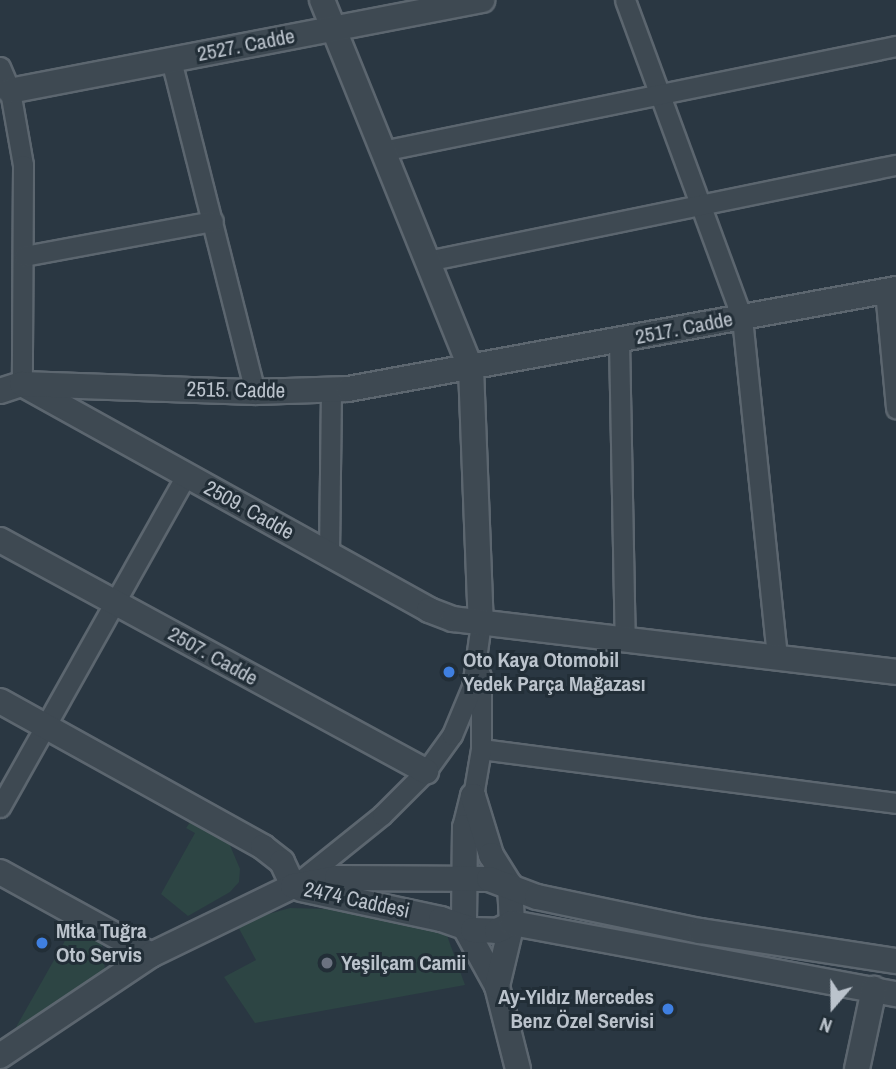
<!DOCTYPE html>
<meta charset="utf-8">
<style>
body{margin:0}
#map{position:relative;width:896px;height:1069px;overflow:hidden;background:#2a3742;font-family:"Archivo Narrow",sans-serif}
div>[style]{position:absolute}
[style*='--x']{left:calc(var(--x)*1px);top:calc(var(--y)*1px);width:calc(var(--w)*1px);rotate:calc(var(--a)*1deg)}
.green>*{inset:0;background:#2d4544}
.roads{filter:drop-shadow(2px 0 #5c666f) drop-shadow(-2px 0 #5c666f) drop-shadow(0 2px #5c666f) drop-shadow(0 -2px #5c666f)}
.minor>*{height:19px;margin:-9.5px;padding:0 9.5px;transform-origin:9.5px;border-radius:9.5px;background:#3e4952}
.tertiary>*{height:24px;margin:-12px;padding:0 12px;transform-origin:12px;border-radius:12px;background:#3e4952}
.dots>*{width:19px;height:19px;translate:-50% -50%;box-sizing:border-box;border:4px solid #222e37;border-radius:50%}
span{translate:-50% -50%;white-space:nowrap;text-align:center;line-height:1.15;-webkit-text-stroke:6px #222e37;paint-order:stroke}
.street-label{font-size:21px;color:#bbc3cc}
.poi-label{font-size:21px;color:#bbc3cc;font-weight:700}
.left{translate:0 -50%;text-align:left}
.right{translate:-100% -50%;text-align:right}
.north{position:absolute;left:798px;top:971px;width:70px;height:70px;-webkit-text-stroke:5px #222e37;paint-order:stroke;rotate:200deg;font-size:19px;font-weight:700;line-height:28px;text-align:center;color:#bbc3cc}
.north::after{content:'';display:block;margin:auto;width:24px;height:32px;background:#bbc3cc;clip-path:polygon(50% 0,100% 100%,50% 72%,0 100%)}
</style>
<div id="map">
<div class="green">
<i style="clip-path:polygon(191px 821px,229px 843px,240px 869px,239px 882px,230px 892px,188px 916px,161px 894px,195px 833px,186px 828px)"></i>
<i style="clip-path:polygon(290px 908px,326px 909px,445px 930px,465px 985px,255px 1023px,224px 977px,256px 960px,236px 923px)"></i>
<i style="clip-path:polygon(75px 923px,101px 938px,105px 969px,19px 1031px,15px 1029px)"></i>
</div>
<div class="roads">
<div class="minor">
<i style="--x:625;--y:0;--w:339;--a:69.8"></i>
<i style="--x:742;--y:318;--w:342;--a:84.1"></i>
<i style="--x:171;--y:60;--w:342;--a:75.8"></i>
<i style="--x:0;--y:67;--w:26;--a:67"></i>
<i style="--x:10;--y:91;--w:75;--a:80"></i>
<i style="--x:23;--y:165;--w:219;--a:90.3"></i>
<i style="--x:382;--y:151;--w:525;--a:-11.55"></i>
<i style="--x:24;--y:256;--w:192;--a:-10.5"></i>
<i style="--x:427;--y:261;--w:479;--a:-11.6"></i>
<i style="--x:885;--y:291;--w:118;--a:84.6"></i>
<i style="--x:619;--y:340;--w:300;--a:88.9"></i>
<i style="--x:329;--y:554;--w:164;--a:-89.3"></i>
<i style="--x:481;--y:749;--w:418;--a:7.4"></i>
<i style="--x:473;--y:796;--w:48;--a:-80.3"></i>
<i style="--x:481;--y:749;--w:73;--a:-90"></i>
<i style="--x:0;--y:807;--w:381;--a:-60.7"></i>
<i style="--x:295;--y:885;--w:112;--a:-38.8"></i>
<i style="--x:382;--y:815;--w:62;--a:-45"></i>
<i style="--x:426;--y:771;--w:44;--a:-54.2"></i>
<i style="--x:452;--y:735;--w:52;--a:-67.4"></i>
<i style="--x:472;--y:687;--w:65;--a:-82"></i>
</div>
<div class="tertiary">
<i style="--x:322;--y:0;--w:397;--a:68"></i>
<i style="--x:471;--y:368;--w:255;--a:87.8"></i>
<i style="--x:10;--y:91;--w:481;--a:-10.9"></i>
<i style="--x:22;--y:384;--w:466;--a:29"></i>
<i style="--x:429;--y:610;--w:26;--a:21"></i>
<i style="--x:453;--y:619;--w:446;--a:6.8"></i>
<i style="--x:0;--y:391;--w:23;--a:-18"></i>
<i style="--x:22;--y:384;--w:233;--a:2"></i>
<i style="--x:255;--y:392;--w:93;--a:-1.8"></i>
<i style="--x:348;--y:389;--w:557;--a:-10.34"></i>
<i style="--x:0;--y:540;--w:485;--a:28.5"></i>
<i style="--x:0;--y:701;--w:301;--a:29"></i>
<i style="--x:263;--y:847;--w:24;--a:38"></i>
<i style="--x:282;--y:862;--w:26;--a:65"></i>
<i style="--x:473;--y:796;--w:32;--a:104"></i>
<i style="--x:465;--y:827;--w:99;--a:90.6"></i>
<i style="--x:464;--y:926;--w:68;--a:61.2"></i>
<i style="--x:497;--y:986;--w:86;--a:75.8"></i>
<i style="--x:473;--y:796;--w:62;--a:73"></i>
<i style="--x:491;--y:855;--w:36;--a:58"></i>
<i style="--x:510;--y:885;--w:38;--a:87"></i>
<i style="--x:512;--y:923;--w:65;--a:103.4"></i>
<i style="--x:0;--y:872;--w:172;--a:28.8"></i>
<i style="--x:301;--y:889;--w:143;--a:12.1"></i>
<i style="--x:441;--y:919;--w:34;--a:19"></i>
<i style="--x:473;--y:930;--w:24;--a:2"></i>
<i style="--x:497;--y:931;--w:17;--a:-28"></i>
<i style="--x:512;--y:923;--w:391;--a:10.5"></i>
<i style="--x:0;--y:1056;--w:182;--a:-33.8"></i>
<i style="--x:151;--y:955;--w:158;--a:-25.9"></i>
<i style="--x:293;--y:886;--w:45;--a:-10.3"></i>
<i style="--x:337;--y:878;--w:152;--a:0.4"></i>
<i style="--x:489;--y:879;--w:51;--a:20.6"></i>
<i style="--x:537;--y:897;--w:167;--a:11.8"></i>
<i style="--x:700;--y:931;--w:198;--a:8.7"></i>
<i style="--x:857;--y:1069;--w:82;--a:-78"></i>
</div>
</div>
<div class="dots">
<i style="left:449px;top:672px;background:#3f7fe0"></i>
<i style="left:42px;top:943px;background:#3f7fe0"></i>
<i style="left:327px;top:963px;background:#6b7280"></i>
<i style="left:668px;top:1009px;background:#3f7fe0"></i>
</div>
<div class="street-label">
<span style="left:246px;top:45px;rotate:-11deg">2527. Cadde</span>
<span style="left:684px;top:328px;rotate:-11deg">2517. Cadde</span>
<span style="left:236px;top:390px;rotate:1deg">2515. Cadde</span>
<span style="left:249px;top:510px;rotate:29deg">2509. Cadde</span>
<span style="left:213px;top:656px;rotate:29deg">2507. Cadde</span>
<span style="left:357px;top:900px;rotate:12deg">2474 Caddesi</span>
</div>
<div class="poi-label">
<span class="left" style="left:463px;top:672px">Oto Kaya Otomobil<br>Yedek Parça Mağazası</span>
<span class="left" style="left:56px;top:943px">Mtka Tuğra<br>Oto Servis</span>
<span class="left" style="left:341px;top:963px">Yeşilçam Camii</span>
<span class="right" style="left:654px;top:1009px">Ay-Yıldız Mercedes<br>Benz Özel Servisi</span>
</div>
<div class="north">N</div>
</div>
